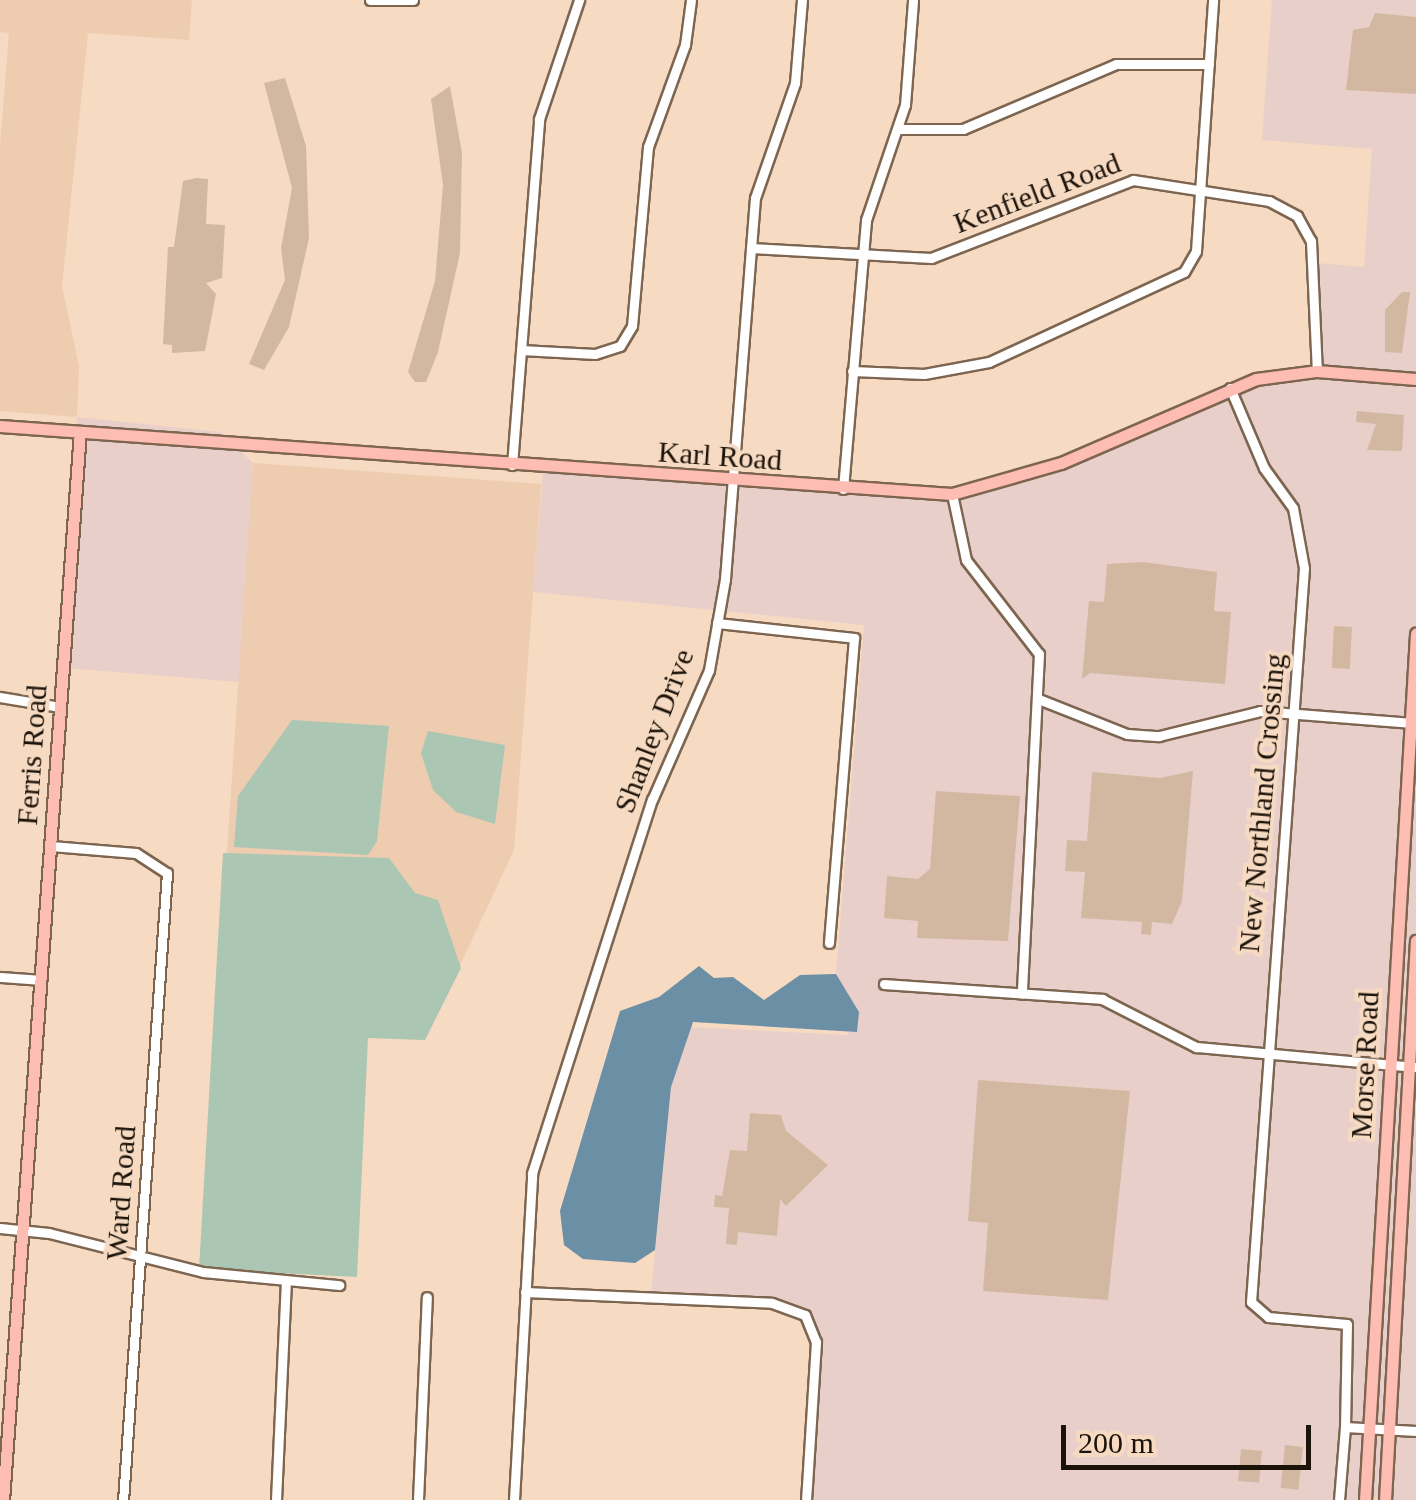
<!DOCTYPE html>
<style>
body{margin:0}
#map{position:relative;width:1416px;height:1500px;overflow:hidden;background:#f6dac2;font-family:"Times New Roman",serif}
div>[style]{position:absolute}
[style*='--x']{left:calc(var(--x)*1px);top:calc(var(--y)*1px);width:calc(var(--w)*1px);rotate:calc(var(--a)*1deg)}
.commercial>*{inset:0;background:#e9cfca}
.built>*{inset:0;background:#eeccb0}
.green>*{inset:0;background:#abc6b3}
.water>*{inset:0;background:#6b8fa5}
.building>*{inset:0;background:#d3b8a1;transform-origin:0 0}
.roads{filter:drop-shadow(2px 0 #7d6550) drop-shadow(-2px 0 #7d6550) drop-shadow(0 2px #7d6550) drop-shadow(0 -2px #7d6550)}
.minor>*{height:9px;margin:-4.5px;padding:0 4.5px;transform-origin:4.5px;border-radius:4.5px;background:#fff}
.major>*{height:11px;margin:-5.5px;padding:0 5.5px;transform-origin:5.5px;border-radius:5.5px;background:#febdb3}
span{translate:-50% -50%;white-space:nowrap;text-align:center;line-height:1.15;-webkit-text-stroke:8px #f6dac2;paint-order:stroke}
.street-label{font-size:30px;color:#1b1209}
.scale{position:absolute;left:1061px;top:1425px;width:250px;height:45px;box-sizing:border-box;border:5px solid #1b1209;border-top:0;padding-left:12px;font-size:30px;line-height:35px;white-space:nowrap;color:#1b1209;-webkit-text-stroke:8px #f6dac2;paint-order:stroke}
</style>
<div id="map">
<div class="commercial">
<i style="clip-path:polygon(1272px 0,1416px 0,1416px 1500px,808px 1500px,817px 1331px,809px 1314px,651px 1295px,671px 1087px,688px 1027px,848px 1035px,858px 1012px,836px 974px,864px 625px,533px 592px,543px 470px,952px 494px,1020px 482px,1255px 380px,1319px 369px,1317px 263px,1364px 267px,1372px 149px,1262px 140px)"></i>
<i style="clip-path:polygon(77px 417px,220px 432px,253px 463px,240px 682px,64px 668px)"></i>
</div>
<div class="built">
<i style="clip-path:polygon(0 0,192px 0,189px 40px,88px 33px,62px 286px,79px 366px,77px 417px,0 411px,0 146px,9px 33px,0 32px)"></i>
<i style="clip-path:polygon(253px 463px,541px 484px,514px 850px,425px 1040px,215px 1032px)"></i>
</div>
<div class="green">
<i style="clip-path:polygon(292px 720px,389px 726px,377px 841px,368px 855px,234px 847px,238px 796px)"></i>
<i style="clip-path:polygon(428px 731px,505px 745px,495px 824px,456px 812px,433px 790px,421px 753px)"></i>
<i style="clip-path:polygon(223px 853px,389px 858px,415px 893px,438px 900px,461px 968px,425px 1040px,368px 1038px,357px 1277px,199px 1269px)"></i>
</div>
<div class="water">
<i style="clip-path:polygon(699px 966px,714px 978px,733px 977px,764px 1000px,800px 975px,836px 974px,859px 1012px,857px 1032px,693px 1022px,671px 1087px,655px 1250px,635px 1263px,583px 1259px,564px 1245px,560px 1211px,620px 1011px,659px 997px)"></i>
</div>
<div class="building">
<i style="clip-path:polygon(1375px 13px,1416px 17px,1416px 94px,1346px 90px,1353px 30px,1369px 27px)"></i>
<i style="clip-path:polygon(285px 78px,306px 146px,309px 238px,289px 327px,264px 370px,249px 364px,285px 280px,281px 248px,292px 188px,264px 83px)"></i>
<i style="clip-path:polygon(450px 86px,462px 153px,460px 253px,438px 352px,426px 382px,415px 382px,408px 372px,435px 281px,443px 185px,431px 99px)"></i>
<i style="clip-path:polygon(196px 178px,208px 179px,206px 224px,225px 225px,222px 278px,206px 283px,216px 294px,205px 351px,172px 353px,172px 345px,163px 344px,168px 247px,174px 247px,183px 181px)"></i>
<i style="clip-path:polygon(1402px 292px,1410px 292px,1402px 353px,1385px 352px,1385px 310px)"></i>
<i style="clip-path:polygon(1357px 411px,1404px 415px,1402px 451px,1367px 450px,1376px 424px,1356px 422px)"></i>
<i style="clip-path:polygon(1143px 562px,1217px 572px,1214px 611px,1231px 612px,1225px 684px,1090px 673px,1082px 679px,1089px 601px,1104px 602px,1107px 564px)"></i>
<i style="left:1334px;top:626px;width:18px;height:42px;rotate:3deg"></i>
<i style="clip-path:polygon(1193px 771px,1182px 901px,1172px 924px,1152px 922px,1151px 935px,1141px 934px,1142px 922px,1081px 918px,1085px 872px,1065px 871px,1067px 840px,1087px 841px,1092px 772px,1160px 778px)"></i>
<i style="clip-path:polygon(936px 791px,1020px 796px,1008px 941px,917px 938px,918px 921px,884px 918px,887px 876px,918px 879px,930px 869px)"></i>
<i style="clip-path:polygon(978px 1080px,1130px 1091px,1108px 1300px,983px 1291px,988px 1223px,968px 1221px)"></i>
<i style="clip-path:polygon(750px 1113px,781px 1115px,786px 1131px,828px 1165px,786px 1206px,780px 1199px,777px 1236px,738px 1232px,737px 1245px,726px 1244px,729px 1208px,714px 1207px,715px 1195px,722px 1196px,730px 1150px,747px 1151px)"></i>
<i style="left:1285px;top:1445px;width:18px;height:43px;rotate:6deg"></i>
<i style="left:1241px;top:1449px;width:21px;height:32px;rotate:5deg"></i>
</div>
<div class="roads">
<div class="minor">
<i style="--x:370;--y:0;--w:43;--a:0"></i>
<i style="--x:900;--y:129;--w:63;--a:0"></i>
<i style="--x:963;--y:129;--w:166;--a:-23"></i>
<i style="--x:1116;--y:64;--w:93;--a:0"></i>
<i style="--x:751;--y:248;--w:180;--a:3.2"></i>
<i style="--x:931;--y:258;--w:217;--a:-21.1"></i>
<i style="--x:1133;--y:180;--w:138;--a:8.8"></i>
<i style="--x:1269;--y:201;--w:32;--a:28"></i>
<i style="--x:1297;--y:216;--w:29;--a:61"></i>
<i style="--x:1311;--y:241;--w:130;--a:87.4"></i>
<i style="--x:521;--y:350;--w:74;--a:3.1"></i>
<i style="--x:595;--y:354;--w:26;--a:-18"></i>
<i style="--x:620;--y:346;--w:23;--a:-59"></i>
<i style="--x:632;--y:326;--w:180;--a:-84.9"></i>
<i style="--x:648;--y:147;--w:109;--a:-70.1"></i>
<i style="--x:685;--y:45;--w:45;--a:-82.4"></i>
<i style="--x:852;--y:371;--w:72;--a:2.4"></i>
<i style="--x:924;--y:374;--w:66;--a:-10.5"></i>
<i style="--x:989;--y:362;--w:215;--a:-24.8"></i>
<i style="--x:1184;--y:272;--w:24;--a:-60"></i>
<i style="--x:1196;--y:251;--w:252;--a:-86.1"></i>
<i style="--x:1230;--y:388;--w:87;--a:67"></i>
<i style="--x:1264;--y:468;--w:49;--a:54.1"></i>
<i style="--x:1293;--y:508;--w:61;--a:79.6"></i>
<i style="--x:1304;--y:568;--w:736;--a:94.13"></i>
<i style="--x:1251;--y:1302;--w:23;--a:41"></i>
<i style="--x:1268;--y:1317;--w:79;--a:5.1"></i>
<i style="--x:1347;--y:1324;--w:103;--a:91.1"></i>
<i style="--x:512;--y:465;--w:347;--a:-85.5"></i>
<i style="--x:539;--y:119;--w:126;--a:-71.4"></i>
<i style="--x:843;--y:489;--w:270;--a:-85.1"></i>
<i style="--x:866;--y:220;--w:121;--a:-71.3"></i>
<i style="--x:905;--y:105;--w:105;--a:-85.6"></i>
<i style="--x:952;--y:494;--w:67;--a:78"></i>
<i style="--x:966;--y:560;--w:119;--a:52.2"></i>
<i style="--x:1039;--y:654;--w:340;--a:92.9"></i>
<i style="--x:717;--y:623;--w:138;--a:6.2"></i>
<i style="--x:854;--y:638;--w:306;--a:94.7"></i>
<i style="--x:0;--y:697;--w:61;--a:9.5"></i>
<i style="--x:1041;--y:700;--w:92;--a:21.6"></i>
<i style="--x:1127;--y:734;--w:32;--a:4"></i>
<i style="--x:1159;--y:736;--w:104;--a:-13.9"></i>
<i style="--x:1260;--y:711;--w:153;--a:4.5"></i>
<i style="--x:51;--y:846;--w:85;--a:4.7"></i>
<i style="--x:136;--y:853;--w:37;--a:33"></i>
<i style="--x:167;--y:873;--w:629;--a:94.01"></i>
<i style="--x:0;--y:977;--w:41;--a:4.2"></i>
<i style="--x:884;--y:984;--w:219;--a:3.9"></i>
<i style="--x:1102;--y:999;--w:106;--a:27.1"></i>
<i style="--x:1196;--y:1047;--w:221;--a:5.2"></i>
<i style="--x:0;--y:1228;--w:49;--a:5.8"></i>
<i style="--x:49;--y:1233;--w:159;--a:14.2"></i>
<i style="--x:203;--y:1272;--w:137;--a:5.5"></i>
<i style="--x:525;--y:1292;--w:247;--a:2.5"></i>
<i style="--x:772;--y:1303;--w:35;--a:20"></i>
<i style="--x:805;--y:1315;--w:29;--a:68"></i>
<i style="--x:816;--y:1342;--w:158;--a:93.6"></i>
<i style="--x:276;--y:1500;--w:219;--a:-87.4"></i>
<i style="--x:418;--y:1500;--w:203;--a:-87.5"></i>
<i style="--x:514;--y:1500;--w:327;--a:-86.8"></i>
<i style="--x:532;--y:1173;--w:392;--a:-72.2"></i>
<i style="--x:652;--y:800;--w:142;--a:-66.3"></i>
<i style="--x:709;--y:670;--w:92;--a:-80"></i>
<i style="--x:725;--y:579;--w:382;--a:-85.5"></i>
<i style="--x:755;--y:198;--w:122;--a:-70.8"></i>
<i style="--x:795;--y:83;--w:83;--a:-85.2"></i>
<i style="--x:1339;--y:1500;--w:73;--a:-85.3"></i>
<i style="--x:1345;--y:1427;--w:71;--a:3.2"></i>
</div>
<div class="major">
<i style="--x:0;--y:426;--w:954;--a:4.09"></i>
<i style="--x:952;--y:494;--w:113;--a:-15.9"></i>
<i style="--x:1061;--y:463;--w:212;--a:-23.3"></i>
<i style="--x:1256;--y:379;--w:62;--a:-7.5"></i>
<i style="--x:1317;--y:371;--w:99;--a:4.6"></i>
<i style="--x:3;--y:1500;--w:1071;--a:-85.88"></i>
<i style="--x:1365;--y:1500;--w:868;--a:-86.63"></i>
<i style="--x:1385;--y:1500;--w:560;--a:-86.83"></i>
</div>
</div>
<div class="street-label">
<span style="left:1037px;top:193px;rotate:-21deg">Kenfield Road</span>
<span style="left:720px;top:456px;rotate:4deg">Karl Road</span>
<span style="left:654px;top:731px;rotate:-69deg">Shanley Drive</span>
<span style="left:32px;top:755px;rotate:-86deg">Ferris Road</span>
<span style="left:1262px;top:803px;rotate:-85deg">New Northland Crossing</span>
<span style="left:1365px;top:1065px;rotate:-87deg">Morse Road</span>
<span style="left:121px;top:1193px;rotate:-86deg">Ward Road</span>
</div>
<div class="scale">200 m</div>
</div>
